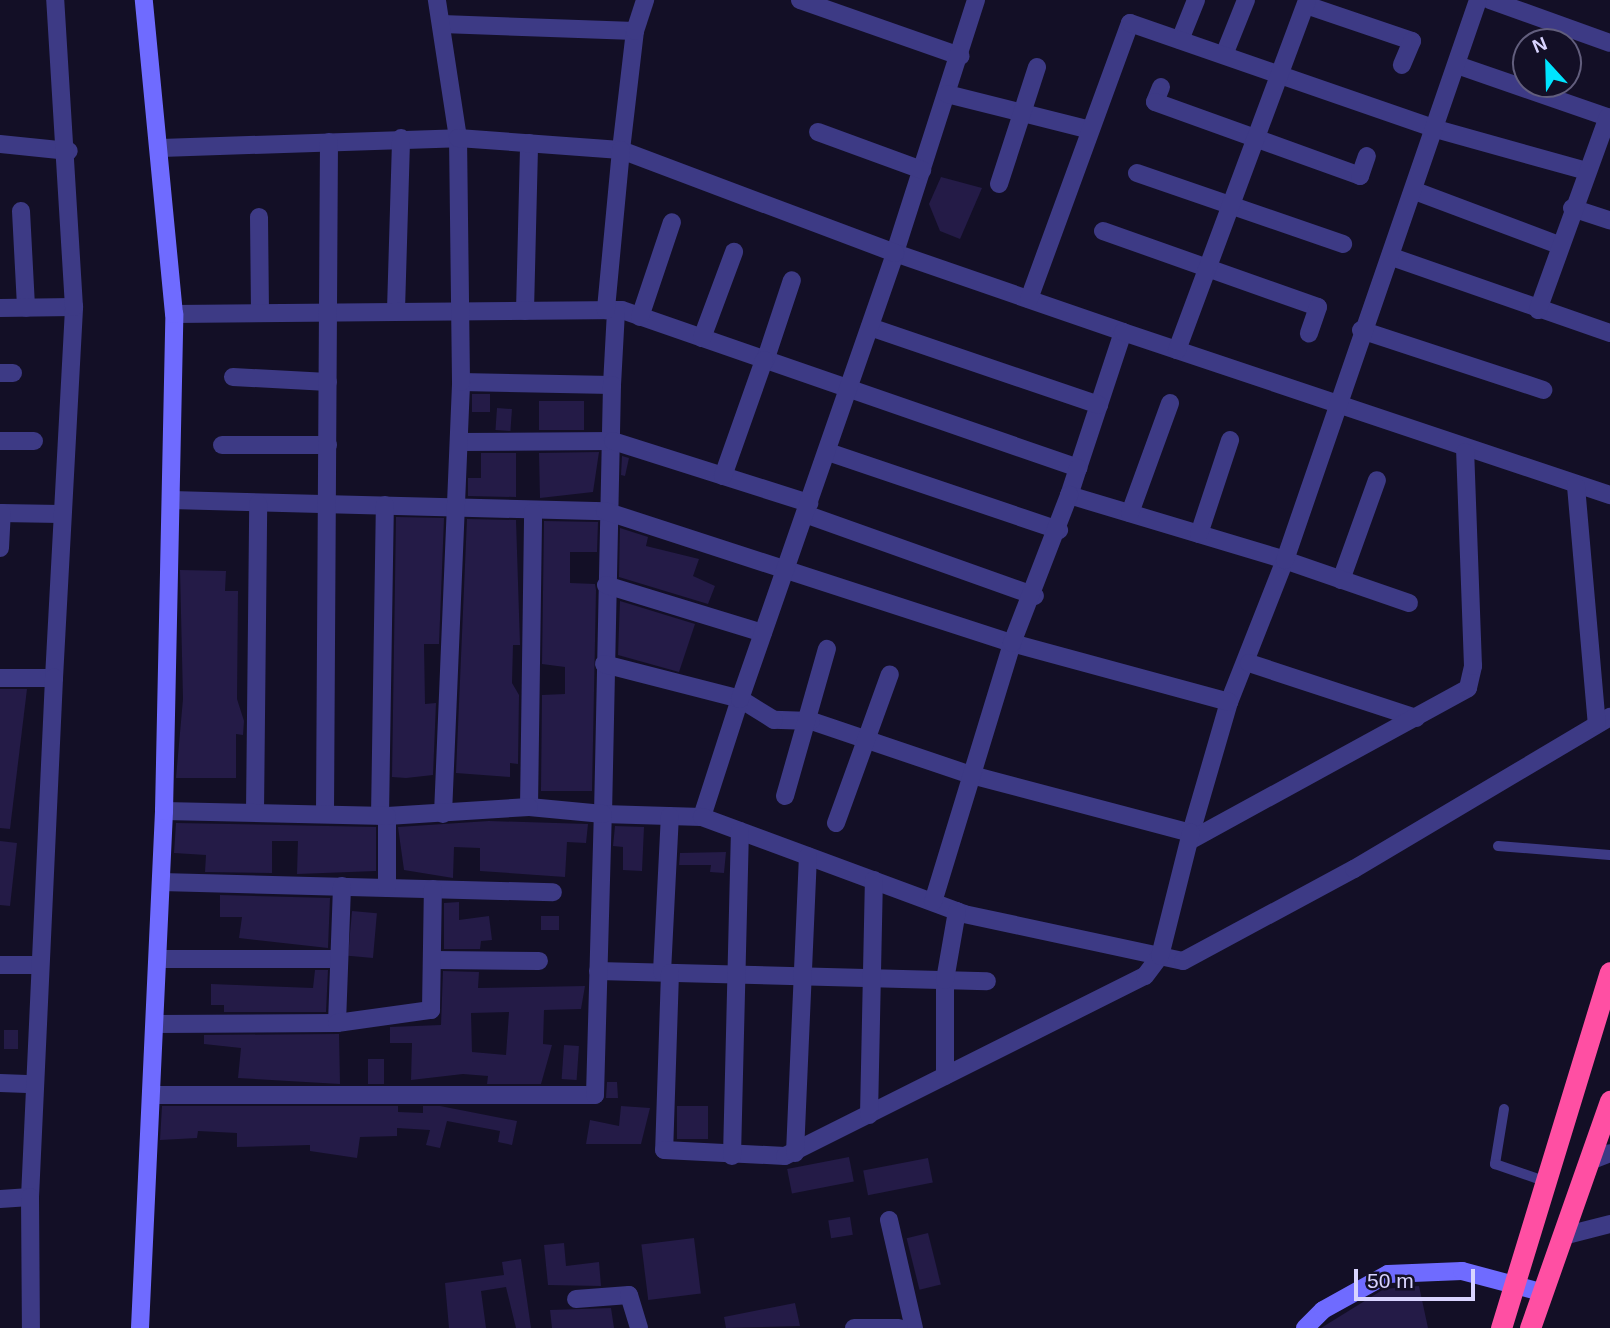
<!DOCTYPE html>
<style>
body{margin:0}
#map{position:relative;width:1610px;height:1328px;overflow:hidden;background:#130f26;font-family:Arial,sans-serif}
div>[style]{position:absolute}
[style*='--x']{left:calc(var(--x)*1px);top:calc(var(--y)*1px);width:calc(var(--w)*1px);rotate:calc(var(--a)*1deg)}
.building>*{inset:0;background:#241b47;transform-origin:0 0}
.lane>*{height:10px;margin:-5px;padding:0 5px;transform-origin:5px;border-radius:5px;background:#3d3a85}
.street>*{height:18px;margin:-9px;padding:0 9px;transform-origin:9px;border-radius:9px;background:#3d3a85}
.secondary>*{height:18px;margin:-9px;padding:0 9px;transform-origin:9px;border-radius:9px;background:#6f6bff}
.highway>*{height:21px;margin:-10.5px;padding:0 10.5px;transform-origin:10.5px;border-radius:10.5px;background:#ff4fa3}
span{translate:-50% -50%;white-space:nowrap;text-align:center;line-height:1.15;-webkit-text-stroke:7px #130f26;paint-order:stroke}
.north{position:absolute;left:1512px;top:28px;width:70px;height:70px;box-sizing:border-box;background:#130f26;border:2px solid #625e7d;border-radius:50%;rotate:338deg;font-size:19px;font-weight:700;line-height:28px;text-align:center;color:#d9d4ff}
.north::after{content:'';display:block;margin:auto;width:24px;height:32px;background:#00e5ff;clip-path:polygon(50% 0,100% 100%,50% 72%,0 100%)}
.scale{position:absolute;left:1354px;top:1269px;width:121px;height:32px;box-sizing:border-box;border:4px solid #d9d4ff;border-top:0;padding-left:9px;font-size:21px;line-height:24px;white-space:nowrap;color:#d9d4ff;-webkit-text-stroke:5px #130f26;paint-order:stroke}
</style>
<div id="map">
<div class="building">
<i style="clip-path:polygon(941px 177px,982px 188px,960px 239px,940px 231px,929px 204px)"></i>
<i style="left:472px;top:394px;width:18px;height:18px"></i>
<i style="left:584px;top:401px;width:29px;height:45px;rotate:90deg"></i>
<i style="left:497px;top:408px;width:15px;height:22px;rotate:4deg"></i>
<i style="clip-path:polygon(599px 452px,593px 492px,540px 498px,539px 453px)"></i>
<i style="clip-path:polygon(481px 453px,516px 453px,516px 497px,468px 496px,468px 478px,481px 478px)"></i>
<i style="clip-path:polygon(622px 456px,629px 458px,625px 476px,621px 475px)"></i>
<i style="clip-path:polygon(396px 517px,444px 518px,439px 644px,424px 644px,425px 704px,436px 703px,433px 775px,406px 778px,392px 777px)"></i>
<i style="clip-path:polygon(467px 519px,516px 520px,520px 645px,513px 645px,512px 683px,519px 695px,518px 764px,510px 763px,510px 777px,456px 773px)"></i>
<i style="clip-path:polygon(544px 521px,598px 522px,597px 552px,570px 552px,570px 583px,595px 584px,596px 590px,592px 791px,541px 791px,542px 695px,565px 694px,565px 667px,542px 664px)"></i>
<i style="clip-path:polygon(620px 528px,648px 537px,646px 546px,699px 559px,693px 576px,715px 586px,708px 604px,619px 577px)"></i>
<i style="clip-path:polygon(180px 570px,226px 571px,225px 591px,238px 591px,237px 699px,244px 721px,243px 735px,236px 734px,236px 778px,176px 778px,183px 699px)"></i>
<i style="clip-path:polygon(620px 601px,695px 624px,679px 672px,618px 655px)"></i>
<i style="clip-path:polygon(0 689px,27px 689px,10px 829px,0 828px)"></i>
<i style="clip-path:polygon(489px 821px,588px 824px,586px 843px,567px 842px,565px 877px,480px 871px,480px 848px,454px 847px,453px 878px,404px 870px,398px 827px)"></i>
<i style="clip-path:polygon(176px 823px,376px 827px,376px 871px,297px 874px,298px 841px,272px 841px,272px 873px,205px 872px,206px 855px,174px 853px)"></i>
<i style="clip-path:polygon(615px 826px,644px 827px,642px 871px,623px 870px,623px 847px,613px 846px)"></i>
<i style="clip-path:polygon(0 841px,17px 843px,10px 906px,0 905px)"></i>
<i style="clip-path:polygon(726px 852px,724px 873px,710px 872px,711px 865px,679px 865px,680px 853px)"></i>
<i style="clip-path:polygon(220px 895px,330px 898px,328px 948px,239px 938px,242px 917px,220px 917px)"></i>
<i style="clip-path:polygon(459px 902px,459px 920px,489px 916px,492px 940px,481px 941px,480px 949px,444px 949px,444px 903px)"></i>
<i style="left:352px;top:911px;width:25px;height:45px;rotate:5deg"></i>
<i style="left:541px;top:916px;width:18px;height:14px"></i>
<i style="clip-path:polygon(315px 970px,328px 970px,326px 1012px,224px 1012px,224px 1005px,211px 1005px,211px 984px,313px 988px)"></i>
<i style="clip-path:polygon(evenodd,443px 971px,479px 972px,478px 988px,585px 986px,581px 1009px,544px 1010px,543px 1044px,552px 1045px,541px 1084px,487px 1084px,488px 1076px,463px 1074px,411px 1080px,412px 1043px,390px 1043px,390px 1027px,441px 1025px,443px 971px,509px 1012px,506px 1055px,472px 1052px,471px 1013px,509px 1012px)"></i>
<i style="left:4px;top:1030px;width:14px;height:19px"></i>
<i style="clip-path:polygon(339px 1034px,340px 1084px,238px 1078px,241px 1048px,204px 1044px,204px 1035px)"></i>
<i style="left:564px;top:1045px;width:15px;height:34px;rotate:4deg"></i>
<i style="left:368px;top:1059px;width:16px;height:25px"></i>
<i style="clip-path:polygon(607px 1082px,617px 1082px,618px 1098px,606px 1098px)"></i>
<i style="clip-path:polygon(162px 1106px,398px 1106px,398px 1112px,423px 1113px,423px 1106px,440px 1106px,517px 1121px,512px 1145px,498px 1142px,500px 1131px,447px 1121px,440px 1148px,426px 1145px,430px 1130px,397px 1128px,397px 1136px,360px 1137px,357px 1158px,310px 1151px,310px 1145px,237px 1147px,237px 1133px,198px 1131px,197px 1138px,160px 1140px)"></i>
<i style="clip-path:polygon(621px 1106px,650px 1108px,641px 1144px,586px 1144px,590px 1120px,619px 1126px)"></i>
<i style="left:677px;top:1106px;width:31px;height:33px"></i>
<i style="left:849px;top:1157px;width:25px;height:63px;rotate:79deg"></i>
<i style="left:928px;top:1158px;width:25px;height:66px;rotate:79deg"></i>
<i style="left:850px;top:1217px;width:18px;height:22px;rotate:81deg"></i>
<i style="left:928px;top:1233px;width:53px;height:22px;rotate:76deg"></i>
<i style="left:694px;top:1238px;width:56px;height:53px;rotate:83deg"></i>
<i style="clip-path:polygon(564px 1243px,566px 1266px,599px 1262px,601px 1286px,548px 1285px,544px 1245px)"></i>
<i style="clip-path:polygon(521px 1259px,531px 1328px,516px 1328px,506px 1287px,481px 1291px,486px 1328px,449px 1328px,445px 1283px,504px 1275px,502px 1262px)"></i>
<i style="clip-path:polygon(1419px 1286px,1428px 1328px,1321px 1328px,1384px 1289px)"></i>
<i style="clip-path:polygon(795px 1303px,800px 1326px,726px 1328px,724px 1317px)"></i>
<i style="clip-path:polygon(611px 1308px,614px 1328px,552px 1328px,550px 1310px)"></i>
</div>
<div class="lane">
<i style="--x:1498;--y:846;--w:112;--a:4.6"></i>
<i style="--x:1504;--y:1109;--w:56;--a:99.3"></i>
<i style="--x:1495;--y:1164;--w:52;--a:19.1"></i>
</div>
<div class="street">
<i style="--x:800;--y:0;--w:170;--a:19.3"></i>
<i style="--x:976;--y:0;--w:266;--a:107.8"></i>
<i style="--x:895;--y:253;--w:241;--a:19.1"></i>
<i style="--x:1123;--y:332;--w:143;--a:108.3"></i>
<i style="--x:1490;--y:0;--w:127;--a:19.7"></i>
<i style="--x:1306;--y:5;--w:112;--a:18.8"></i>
<i style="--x:1412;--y:41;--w:26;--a:113"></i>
<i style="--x:442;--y:24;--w:193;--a:2.1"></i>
<i style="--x:1180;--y:40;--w:43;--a:-68.2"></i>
<i style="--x:1224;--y:55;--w:59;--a:-68.2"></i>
<i style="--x:1457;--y:65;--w:162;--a:19.1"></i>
<i style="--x:1161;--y:87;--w:16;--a:112"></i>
<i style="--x:1155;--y:102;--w:218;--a:19.8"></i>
<i style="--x:1360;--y:176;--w:21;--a:-71"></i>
<i style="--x:947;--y:94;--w:147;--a:14.1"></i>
<i style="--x:818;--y:132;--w:111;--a:20.1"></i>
<i style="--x:0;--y:144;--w:69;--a:5.8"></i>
<i style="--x:161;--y:148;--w:297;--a:-1.9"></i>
<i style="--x:458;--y:138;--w:140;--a:-98.7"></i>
<i style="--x:1137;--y:173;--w:218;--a:19"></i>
<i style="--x:999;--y:184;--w:123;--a:-72"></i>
<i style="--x:1415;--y:191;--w:154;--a:20.6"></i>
<i style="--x:1572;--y:208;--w:40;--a:18"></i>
<i style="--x:21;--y:211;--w:97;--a:87"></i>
<i style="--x:259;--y:217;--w:93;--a:89.4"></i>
<i style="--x:1103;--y:231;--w:228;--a:19.5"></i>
<i style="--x:1318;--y:307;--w:28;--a:109"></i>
<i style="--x:1392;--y:257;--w:231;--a:19.2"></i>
<i style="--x:1029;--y:299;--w:294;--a:-69.9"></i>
<i style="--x:1130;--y:23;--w:324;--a:19.1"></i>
<i style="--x:1436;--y:129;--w:156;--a:15.6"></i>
<i style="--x:0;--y:308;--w:74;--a:-0.8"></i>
<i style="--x:396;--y:310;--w:172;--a:-88.3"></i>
<i style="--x:1538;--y:310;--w:205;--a:-70.1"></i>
<i style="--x:525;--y:311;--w:168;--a:-88.6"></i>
<i style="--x:174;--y:314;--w:448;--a:-0.5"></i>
<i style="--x:622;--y:310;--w:483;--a:19.1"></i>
<i style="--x:1078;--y:468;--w:28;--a:108"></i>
<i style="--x:1069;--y:495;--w:226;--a:16.7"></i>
<i style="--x:1285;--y:560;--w:153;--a:111.5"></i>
<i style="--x:1229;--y:702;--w:136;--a:106.2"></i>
<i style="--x:1191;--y:833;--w:231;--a:-165.2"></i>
<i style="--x:968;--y:774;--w:166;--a:-161.3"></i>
<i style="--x:811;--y:721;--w:37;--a:-178"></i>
<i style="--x:774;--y:720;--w:40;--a:-148"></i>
<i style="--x:740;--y:699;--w:124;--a:107.9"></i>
<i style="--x:640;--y:317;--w:100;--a:-71.4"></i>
<i style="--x:870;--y:327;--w:242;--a:18.8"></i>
<i style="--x:1361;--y:330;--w:192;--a:18.2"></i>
<i style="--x:1123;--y:332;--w:514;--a:18.51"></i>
<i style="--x:702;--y:338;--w:92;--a:-69.6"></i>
<i style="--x:1177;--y:350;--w:373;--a:-69.6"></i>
<i style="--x:765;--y:361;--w:85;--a:-71.6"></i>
<i style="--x:0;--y:373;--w:13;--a:0"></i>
<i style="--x:233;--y:377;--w:95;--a:3"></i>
<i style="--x:461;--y:382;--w:151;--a:1.1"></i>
<i style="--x:612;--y:385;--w:75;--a:-86.9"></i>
<i style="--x:612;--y:385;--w:429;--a:91.2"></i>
<i style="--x:603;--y:814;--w:99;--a:1.7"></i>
<i style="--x:702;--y:817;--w:279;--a:20.3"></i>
<i style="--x:964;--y:914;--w:224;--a:12.1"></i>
<i style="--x:1183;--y:961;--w:194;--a:-28.3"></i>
<i style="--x:1354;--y:869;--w:298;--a:-30.7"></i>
<i style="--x:0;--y:441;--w:34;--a:0"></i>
<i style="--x:459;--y:442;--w:154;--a:-0.4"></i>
<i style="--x:613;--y:441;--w:206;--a:17.6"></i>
<i style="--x:222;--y:445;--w:106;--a:0"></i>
<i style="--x:828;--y:452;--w:244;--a:18.7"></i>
<i style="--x:723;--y:476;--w:123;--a:-70.5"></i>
<i style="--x:1576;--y:486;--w:239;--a:85"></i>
<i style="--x:171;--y:500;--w:434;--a:1.5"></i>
<i style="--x:605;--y:511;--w:428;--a:18"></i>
<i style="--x:1012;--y:643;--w:225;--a:15.2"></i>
<i style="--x:0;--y:513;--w:61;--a:0.9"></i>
<i style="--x:1130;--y:513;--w:117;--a:-70"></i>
<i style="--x:805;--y:514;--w:244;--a:19.6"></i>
<i style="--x:1199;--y:534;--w:99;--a:-71.7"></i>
<i style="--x:0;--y:548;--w:35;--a:-87"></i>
<i style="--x:1341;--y:580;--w:106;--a:-70.2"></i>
<i style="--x:606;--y:585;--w:164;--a:17"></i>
<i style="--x:1409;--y:603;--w:131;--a:-160.9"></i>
<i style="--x:1285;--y:560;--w:592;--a:-70.98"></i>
<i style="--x:1249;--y:663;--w:176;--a:18.2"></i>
<i style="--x:604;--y:664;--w:140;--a:14.4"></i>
<i style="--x:740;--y:699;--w:472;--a:-70.8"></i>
<i style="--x:895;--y:253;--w:293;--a:-159.4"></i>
<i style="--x:621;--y:150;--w:120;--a:-83.3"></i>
<i style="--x:635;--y:31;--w:33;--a:-72"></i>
<i style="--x:0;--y:678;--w:54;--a:0"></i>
<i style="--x:54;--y:678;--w:372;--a:-86.9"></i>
<i style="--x:74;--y:307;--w:308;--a:-93.5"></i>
<i style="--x:785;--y:796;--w:153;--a:-74.1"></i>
<i style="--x:529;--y:807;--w:295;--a:-89.2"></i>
<i style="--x:255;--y:812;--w:308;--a:-89.4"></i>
<i style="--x:325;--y:813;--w:671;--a:-89.66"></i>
<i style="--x:443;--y:814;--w:432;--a:-87.6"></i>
<i style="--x:461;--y:382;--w:244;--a:-90.7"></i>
<i style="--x:458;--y:138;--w:163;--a:4.2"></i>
<i style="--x:621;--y:150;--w:161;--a:95.4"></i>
<i style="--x:380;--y:816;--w:311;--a:-89.1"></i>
<i style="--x:836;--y:823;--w:158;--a:-70.1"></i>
<i style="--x:1189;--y:841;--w:318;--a:-28.7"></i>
<i style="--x:1468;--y:688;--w:23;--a:-77"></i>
<i style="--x:1473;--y:666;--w:214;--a:-92.1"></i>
<i style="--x:161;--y:882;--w:392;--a:1.5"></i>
<i style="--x:387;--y:888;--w:72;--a:-90"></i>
<i style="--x:933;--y:902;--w:271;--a:-73"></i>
<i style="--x:1012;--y:643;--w:159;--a:-68.9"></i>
<i style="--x:158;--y:959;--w:180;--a:0"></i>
<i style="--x:434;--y:960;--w:105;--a:0.5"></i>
<i style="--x:0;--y:965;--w:38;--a:0"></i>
<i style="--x:598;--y:971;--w:389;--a:1.5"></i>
<i style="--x:662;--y:972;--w:156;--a:-87.1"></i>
<i style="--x:670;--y:973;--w:177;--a:91.9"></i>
<i style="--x:664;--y:1150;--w:121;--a:2.8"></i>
<i style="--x:785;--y:1156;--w:402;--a:-26.6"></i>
<i style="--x:1145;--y:976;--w:25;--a:-53"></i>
<i style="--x:1160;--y:956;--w:127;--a:-75.9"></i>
<i style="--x:337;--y:1023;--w:137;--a:-87.9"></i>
<i style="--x:155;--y:1024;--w:182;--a:-0.3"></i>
<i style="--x:337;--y:1023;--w:95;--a:-7.9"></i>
<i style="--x:431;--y:1010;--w:121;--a:-89.1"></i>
<i style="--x:945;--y:1076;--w:96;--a:-90"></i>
<i style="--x:945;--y:980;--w:70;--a:-80.1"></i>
<i style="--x:0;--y:1083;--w:34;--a:2"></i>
<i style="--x:151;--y:1095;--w:444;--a:0"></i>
<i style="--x:595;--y:1095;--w:281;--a:-88.4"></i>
<i style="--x:603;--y:814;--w:74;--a:-174.6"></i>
<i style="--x:529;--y:807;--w:142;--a:176.4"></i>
<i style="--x:387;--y:816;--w:223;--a:-178.7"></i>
<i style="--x:869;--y:1115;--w:235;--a:-88.8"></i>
<i style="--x:795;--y:1153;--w:297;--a:-87.5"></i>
<i style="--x:732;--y:1156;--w:325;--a:-88.6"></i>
<i style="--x:1592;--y:1160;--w:19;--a:-21"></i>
<i style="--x:30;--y:1197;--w:520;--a:-87.35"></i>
<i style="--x:0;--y:1199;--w:30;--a:-4"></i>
<i style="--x:30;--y:1197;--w:131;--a:89.6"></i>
<i style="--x:889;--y:1220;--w:111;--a:77"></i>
<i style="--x:1563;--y:1236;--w:49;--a:-14.3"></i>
<i style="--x:576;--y:1299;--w:53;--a:-4.3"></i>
<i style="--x:629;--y:1295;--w:34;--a:73"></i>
<i style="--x:854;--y:1328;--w:45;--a:0"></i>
</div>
<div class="secondary">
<i style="--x:140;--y:1328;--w:518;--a:-87.34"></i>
<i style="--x:164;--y:811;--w:497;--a:-88.8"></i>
<i style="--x:174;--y:314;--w:315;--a:-95.5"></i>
<i style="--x:1305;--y:1328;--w:25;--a:-45"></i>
<i style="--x:1323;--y:1310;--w:74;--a:-29"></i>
<i style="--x:1388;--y:1274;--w:74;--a:-2.3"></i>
<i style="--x:1462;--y:1271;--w:82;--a:14.9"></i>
</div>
<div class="highway">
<i style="--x:1501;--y:1328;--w:372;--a:-73"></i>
<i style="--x:1530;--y:1328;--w:241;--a:-70.6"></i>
</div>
<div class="north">N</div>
<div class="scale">50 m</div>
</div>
